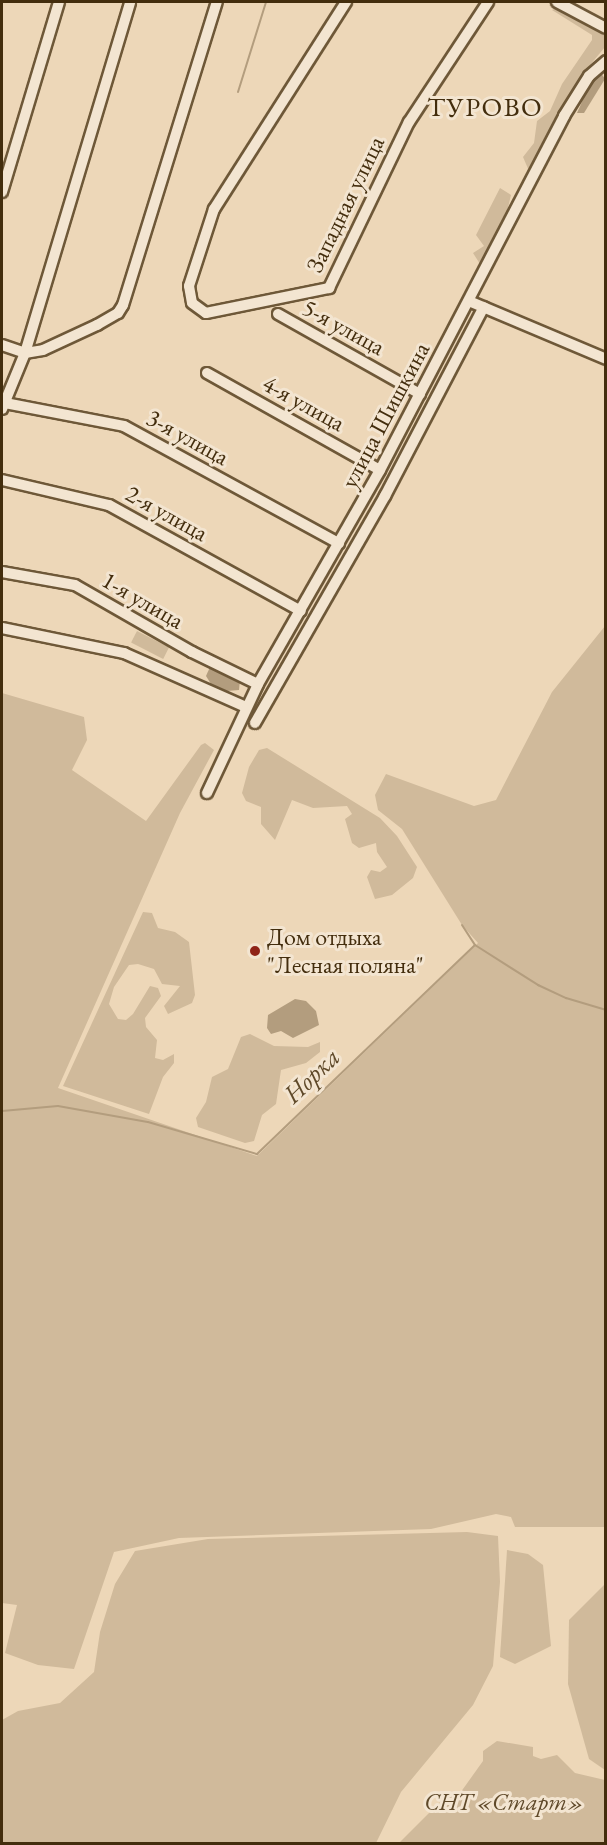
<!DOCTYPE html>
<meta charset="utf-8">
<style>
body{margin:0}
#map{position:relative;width:607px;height:1845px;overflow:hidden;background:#edd7b8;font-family:"EB Garamond",serif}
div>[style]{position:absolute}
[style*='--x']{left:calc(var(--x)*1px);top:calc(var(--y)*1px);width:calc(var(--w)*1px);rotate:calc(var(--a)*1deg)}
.green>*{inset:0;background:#d0ba9b;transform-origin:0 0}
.water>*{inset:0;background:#b39d7e}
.stream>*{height:2px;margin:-1px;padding:0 1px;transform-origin:1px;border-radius:1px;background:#b39d7e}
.roads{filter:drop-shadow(2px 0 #6e5838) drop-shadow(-2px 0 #6e5838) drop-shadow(0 2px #6e5838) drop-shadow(0 -2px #6e5838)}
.minor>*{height:10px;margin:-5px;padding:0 5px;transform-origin:5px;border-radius:5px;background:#f3e5d1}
.dots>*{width:16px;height:16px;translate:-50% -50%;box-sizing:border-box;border:3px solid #f3e5d1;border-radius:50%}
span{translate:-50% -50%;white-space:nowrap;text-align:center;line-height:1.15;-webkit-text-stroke:6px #f3e5d1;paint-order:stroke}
.street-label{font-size:24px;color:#432d0d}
.poi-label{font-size:24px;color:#432d0d}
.left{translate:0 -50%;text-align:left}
.park-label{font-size:24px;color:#5f4929;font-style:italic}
.water-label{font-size:26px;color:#5f4929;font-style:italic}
.quarter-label{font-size:27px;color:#432d0d;letter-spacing:1.5px}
.frame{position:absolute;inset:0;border:3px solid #432d0d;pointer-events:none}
</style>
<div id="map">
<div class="green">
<i style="clip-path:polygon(556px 8px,605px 33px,605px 47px,590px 65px,529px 171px,523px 157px,534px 143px,537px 121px,550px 111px,562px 84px,592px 40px,592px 35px,552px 10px)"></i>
<i style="clip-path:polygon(500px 188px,511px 195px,506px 216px,480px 264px,473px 253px,484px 246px,476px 235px)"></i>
<i style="clip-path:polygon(605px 626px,605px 1527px,515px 1527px,511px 1517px,496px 1514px,431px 1529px,179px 1538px,114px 1552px,74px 1669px,38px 1665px,5px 1653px,17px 1605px,2px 1603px,2px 693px,84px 717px,87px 740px,72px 770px,146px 821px,201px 745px,205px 743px,214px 750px,180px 813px,58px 1088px,257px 1156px,478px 943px,462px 925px,402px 829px,378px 810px,375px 795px,386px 774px,474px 806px,496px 800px,552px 692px)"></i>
<i style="left:137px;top:631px;width:36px;height:13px;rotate:27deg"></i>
<i style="clip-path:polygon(267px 748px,380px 818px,397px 836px,417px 867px,413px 878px,392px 895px,375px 899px,367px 877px,371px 870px,380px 872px,387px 867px,377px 852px,376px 843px,359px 848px,352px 843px,345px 819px,352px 814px,347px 806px,313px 808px,292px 800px,275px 840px,261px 824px,261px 807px,246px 801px,242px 793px,249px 767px,259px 750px)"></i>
<i style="clip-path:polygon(143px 912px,152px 913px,158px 928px,175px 932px,189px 942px,195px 995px,192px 1003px,168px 1014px,164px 1006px,180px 986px,162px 984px,154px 969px,138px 964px,129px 965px,114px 987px,109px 1004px,118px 1019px,126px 1020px,133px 1014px,150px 986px,158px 988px,161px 996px,145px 1018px,146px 1027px,157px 1040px,155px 1058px,163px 1060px,174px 1054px,174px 1063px,163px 1077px,149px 1114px,63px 1086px)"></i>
<i style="clip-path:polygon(250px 1034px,274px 1046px,308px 1047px,320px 1042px,320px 1052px,306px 1063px,281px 1070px,276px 1104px,262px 1115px,254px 1141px,245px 1143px,198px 1127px,196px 1118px,206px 1102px,212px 1077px,228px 1069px,241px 1037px)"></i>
<i style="clip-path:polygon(467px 1532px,498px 1536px,500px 1582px,493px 1666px,473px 1705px,401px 1792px,376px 1843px,2px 1843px,2px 1720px,18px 1711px,60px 1703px,94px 1672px,100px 1632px,115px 1584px,135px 1551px,208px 1539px)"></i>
<i style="clip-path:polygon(507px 1550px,528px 1554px,543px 1565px,551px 1646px,515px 1664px,500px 1657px)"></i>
<i style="clip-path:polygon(605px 1584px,605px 1770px,589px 1759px,568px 1684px,569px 1620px)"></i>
<i style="clip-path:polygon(497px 1741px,533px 1747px,533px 1756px,541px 1759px,557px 1755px,575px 1773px,605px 1780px,605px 1843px,398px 1844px,448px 1794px,458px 1796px,483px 1761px,483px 1751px)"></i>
</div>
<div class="water">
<i style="clip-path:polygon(601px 73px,605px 79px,584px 113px,577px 113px,589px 86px)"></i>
<i style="clip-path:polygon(210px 667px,240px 680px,239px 690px,227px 691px,211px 684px,206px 676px)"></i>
<i style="clip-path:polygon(295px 999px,306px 1001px,316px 1011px,319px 1025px,293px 1038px,281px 1031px,271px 1034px,267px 1028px,268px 1015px)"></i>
</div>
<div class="stream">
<i style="--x:238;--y:92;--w:94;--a:-72.7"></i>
<i style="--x:462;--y:925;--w:24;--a:57"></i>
<i style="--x:2;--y:1111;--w:56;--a:-5.1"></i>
<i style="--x:58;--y:1106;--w:91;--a:10.1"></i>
<i style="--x:148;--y:1122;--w:114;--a:16.4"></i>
<i style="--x:257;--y:1154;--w:302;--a:-43.8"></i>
<i style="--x:475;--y:945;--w:75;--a:32.4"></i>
<i style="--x:538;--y:985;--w:31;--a:25"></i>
<i style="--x:566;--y:998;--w:42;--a:16.7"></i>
</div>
<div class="roads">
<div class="minor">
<i style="--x:346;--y:2;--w:246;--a:122.5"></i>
<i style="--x:214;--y:209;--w:81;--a:108"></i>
<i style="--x:189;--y:286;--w:17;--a:80"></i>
<i style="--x:192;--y:303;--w:17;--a:36"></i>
<i style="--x:206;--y:313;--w:126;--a:-11.5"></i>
<i style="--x:329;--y:288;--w:184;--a:-64.3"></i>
<i style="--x:409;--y:122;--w:144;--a:-56.6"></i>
<i style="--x:557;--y:2;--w:55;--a:28"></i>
<i style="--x:2;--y:192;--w:198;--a:-73.3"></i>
<i style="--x:469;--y:301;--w:149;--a:22.9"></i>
<i style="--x:278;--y:314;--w:163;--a:29.4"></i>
<i style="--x:2;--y:345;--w:24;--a:19"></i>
<i style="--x:25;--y:353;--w:18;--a:-9"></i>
<i style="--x:43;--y:350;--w:60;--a:-24.8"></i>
<i style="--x:97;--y:325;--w:24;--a:-30"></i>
<i style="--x:118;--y:313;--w:9;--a:-58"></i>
<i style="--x:123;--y:305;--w:317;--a:-72.8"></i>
<i style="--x:207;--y:373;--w:198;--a:29.3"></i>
<i style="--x:5;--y:403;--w:121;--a:10.9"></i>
<i style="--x:124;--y:426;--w:245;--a:28.6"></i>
<i style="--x:2;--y:409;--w:61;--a:-67.7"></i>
<i style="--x:25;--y:353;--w:366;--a:-73.3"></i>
<i style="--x:2;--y:480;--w:110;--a:13.2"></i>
<i style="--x:109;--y:505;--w:219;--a:28.9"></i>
<i style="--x:2;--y:572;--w:74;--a:10.1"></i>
<i style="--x:75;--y:585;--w:135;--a:29.8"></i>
<i style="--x:192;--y:652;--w:73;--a:25.9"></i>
<i style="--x:2;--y:628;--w:125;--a:11.6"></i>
<i style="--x:124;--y:653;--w:133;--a:23.9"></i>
<i style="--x:255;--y:723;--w:262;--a:-60.2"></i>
<i style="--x:385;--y:496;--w:213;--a:-62.4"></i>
<i style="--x:207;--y:793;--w:120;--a:-64.9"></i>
<i style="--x:258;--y:684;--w:246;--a:-60.3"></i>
<i style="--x:380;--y:470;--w:399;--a:-62.5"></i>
<i style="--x:564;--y:116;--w:47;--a:-58"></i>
<i style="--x:589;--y:76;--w:23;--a:-41"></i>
</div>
</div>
<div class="dots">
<i style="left:255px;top:951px;background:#8f2418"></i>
</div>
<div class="street-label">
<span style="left:345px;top:204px;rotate:-64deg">Западная улица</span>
<span style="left:344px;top:327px;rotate:29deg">5-я улица</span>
<span style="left:304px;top:403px;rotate:29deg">4-я улица</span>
<span style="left:385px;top:415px;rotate:-62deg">улица Шишкина</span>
<span style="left:188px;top:437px;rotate:29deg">3-я улица</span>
<span style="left:167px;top:513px;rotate:29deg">2-я улица</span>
<span style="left:143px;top:600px;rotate:30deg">1-я улица</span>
</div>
<div class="poi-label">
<span class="left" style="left:267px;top:951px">Дом отдыха<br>"Лесная поляна"</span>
</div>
<div class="park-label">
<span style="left:504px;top:1802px">СНТ «Старт»</span>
</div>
<div class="water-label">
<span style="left:312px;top:1076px;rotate:-44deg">Норка</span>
</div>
<div class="quarter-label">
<span style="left:485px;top:107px">ТУРОВО</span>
</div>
<div class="frame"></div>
</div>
